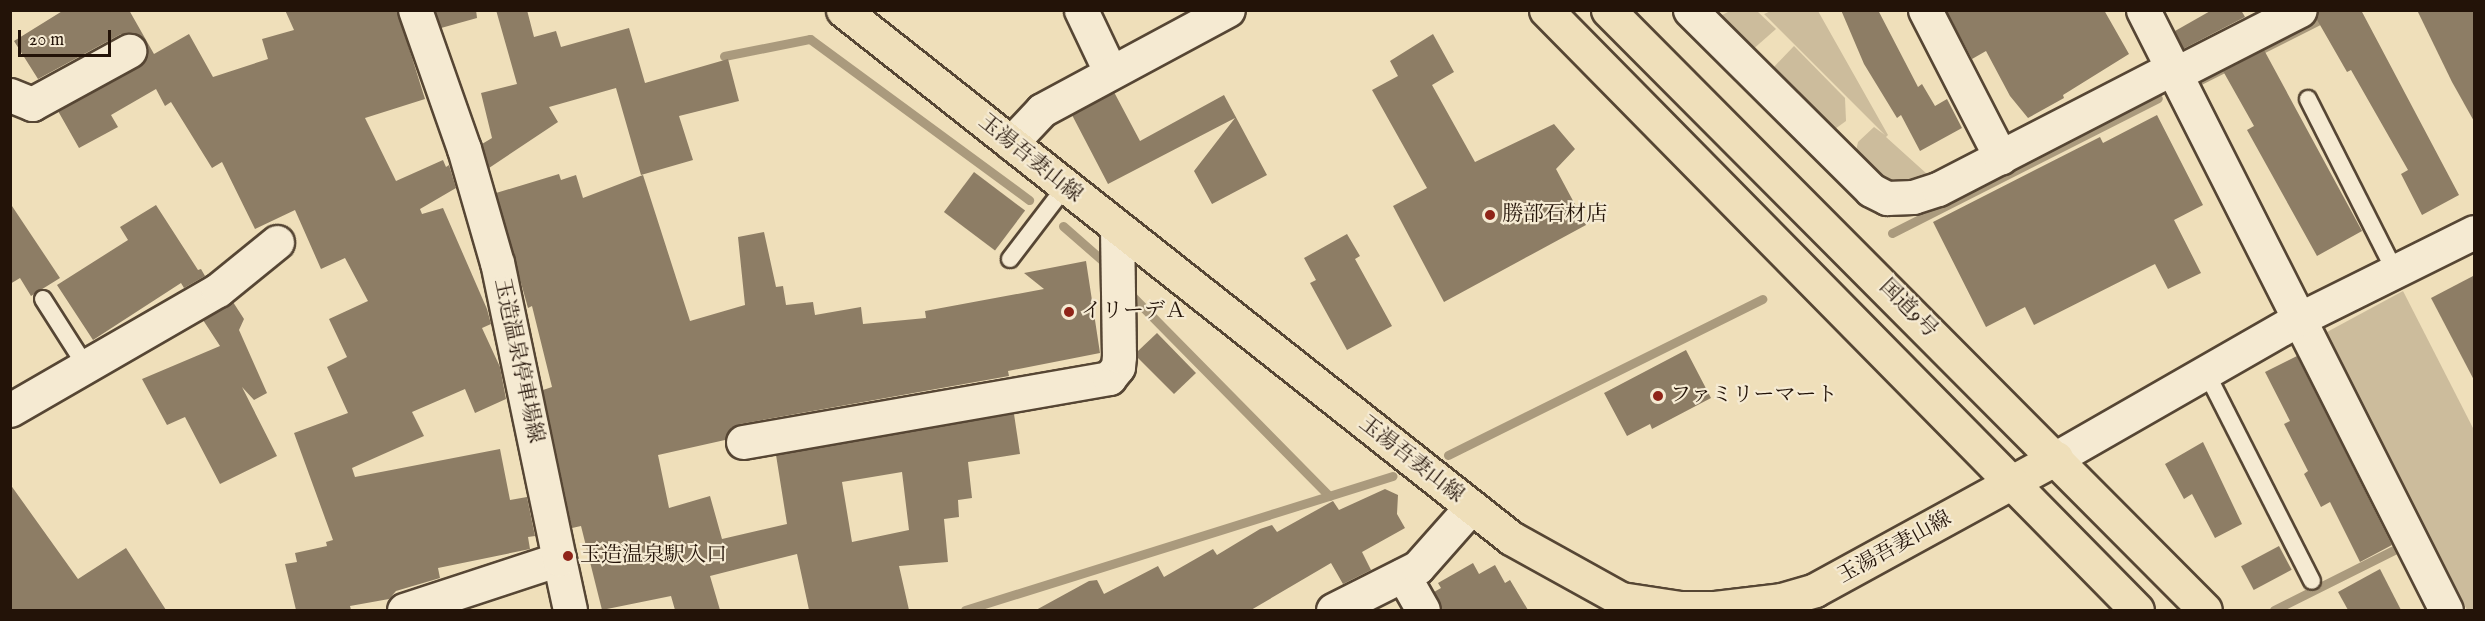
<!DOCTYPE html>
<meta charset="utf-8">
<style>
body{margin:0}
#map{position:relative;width:2485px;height:621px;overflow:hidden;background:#efdfba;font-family:"IM FELL English","Noto Serif JP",serif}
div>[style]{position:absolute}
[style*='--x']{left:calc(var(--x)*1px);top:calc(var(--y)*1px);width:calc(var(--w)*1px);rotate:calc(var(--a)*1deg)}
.green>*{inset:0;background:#ccbc9c}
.stream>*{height:9px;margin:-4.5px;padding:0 4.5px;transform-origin:4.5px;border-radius:4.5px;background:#aa9a7d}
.building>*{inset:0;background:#8d7d65;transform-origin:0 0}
.roads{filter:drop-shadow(2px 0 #564634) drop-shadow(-2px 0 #564634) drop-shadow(0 2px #564634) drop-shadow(0 -2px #564634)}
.lane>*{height:16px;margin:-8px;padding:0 8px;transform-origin:8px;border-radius:8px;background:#f5ead2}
.street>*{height:33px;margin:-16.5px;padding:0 16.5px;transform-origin:16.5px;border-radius:16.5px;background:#f5ead2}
.secondary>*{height:33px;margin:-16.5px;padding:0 16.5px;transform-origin:16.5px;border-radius:16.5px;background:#f5ead2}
.primary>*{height:33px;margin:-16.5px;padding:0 16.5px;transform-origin:16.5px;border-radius:16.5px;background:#efdfba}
.highway>*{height:33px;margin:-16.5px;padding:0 16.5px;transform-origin:16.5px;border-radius:16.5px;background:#efdfba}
.dots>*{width:16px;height:16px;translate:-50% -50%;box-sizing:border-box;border:3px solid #f5ead2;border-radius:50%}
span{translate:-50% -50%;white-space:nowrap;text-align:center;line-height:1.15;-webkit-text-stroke:4.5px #f5ead2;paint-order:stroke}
.street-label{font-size:21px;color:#231308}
.poi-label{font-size:21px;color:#231308}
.left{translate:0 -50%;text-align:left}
.frame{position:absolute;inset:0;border:12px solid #231308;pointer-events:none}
.scale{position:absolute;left:18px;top:30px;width:93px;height:27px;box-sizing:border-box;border:3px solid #231308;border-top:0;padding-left:8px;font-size:18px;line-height:21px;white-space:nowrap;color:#231308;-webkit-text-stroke:4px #f5ead2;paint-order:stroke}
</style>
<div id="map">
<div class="green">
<i style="clip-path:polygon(1730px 11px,1757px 11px,1776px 29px,1751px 51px,1720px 22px,1722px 15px)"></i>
<i style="clip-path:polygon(1771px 11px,1818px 11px,1888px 135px,1886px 137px,1927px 174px,1900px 185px,1882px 178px,1855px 155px,1858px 142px,1874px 127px,1885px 135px,1764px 14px)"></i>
<i style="clip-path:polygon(1794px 46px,1845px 98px,1846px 121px,1835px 129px,1827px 128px,1771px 70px)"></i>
<i style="clip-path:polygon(2403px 291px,2474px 430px,2474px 610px,2467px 610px,2326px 340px,2327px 332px)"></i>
</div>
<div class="stream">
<i style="--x:724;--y:56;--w:88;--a:-11.2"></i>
<i style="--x:810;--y:39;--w:272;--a:36.3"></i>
<i style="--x:2198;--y:81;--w:144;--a:-26.7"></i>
<i style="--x:1063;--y:226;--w:53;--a:41.2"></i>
<i style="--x:1892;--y:233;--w:298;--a:-26.9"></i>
<i style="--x:1129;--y:293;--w:285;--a:45.4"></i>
<i style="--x:1448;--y:455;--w:351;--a:-26.4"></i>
<i style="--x:965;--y:610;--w:448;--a:-17.4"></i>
<i style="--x:2274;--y:610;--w:136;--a:-26.6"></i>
</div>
<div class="building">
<i style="clip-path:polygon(64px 10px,129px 10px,154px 54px,189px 34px,213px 77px,268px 59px,262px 39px,294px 30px,285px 10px,397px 10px,425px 99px,365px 118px,396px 181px,443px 160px,446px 167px,449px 165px,456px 188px,420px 209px,422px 214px,443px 208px,487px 309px,491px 324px,482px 328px,500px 367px,506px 399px,475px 413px,465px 389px,412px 412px,424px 436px,352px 468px,355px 477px,500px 449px,510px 500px,527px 497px,535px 536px,528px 537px,530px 549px,438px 568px,440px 578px,396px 591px,389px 599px,350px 606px,351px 610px,296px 610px,285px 564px,297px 562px,295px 553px,327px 546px,326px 542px,333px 540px,294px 433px,348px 413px,327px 367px,347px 357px,329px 319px,368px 301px,345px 258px,321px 269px,295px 210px,255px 229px,222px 162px,212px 168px,171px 102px,165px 106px,156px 89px,111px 115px,118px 127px,79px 148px,58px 111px,138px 67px,148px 51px,139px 35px,121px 34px,38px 79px,14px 41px)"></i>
<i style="clip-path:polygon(435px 10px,476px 10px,477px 18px,441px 28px)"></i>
<i style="clip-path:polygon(496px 10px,527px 10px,534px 37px,556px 31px,561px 47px,629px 28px,645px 83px,728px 59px,739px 101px,679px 116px,693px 160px,641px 175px,616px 88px,549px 107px,558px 122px,489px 168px,482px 144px,492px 138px,481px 93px,517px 84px)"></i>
<i style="clip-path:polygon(1841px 10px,1878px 10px,1918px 87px,1922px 84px,1935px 106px,1947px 99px,1962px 128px,1920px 151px,1901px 115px,1897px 118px,1864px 64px)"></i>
<i style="clip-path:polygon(1946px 10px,2104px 10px,2129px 54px,2063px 95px,2064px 98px,2028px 118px,2010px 96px,1986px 51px,1972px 59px)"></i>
<i style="clip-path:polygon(2212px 10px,2241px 10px,2245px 17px,2183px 49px,2175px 31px)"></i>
<i style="clip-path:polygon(2319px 10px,2361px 10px,2459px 195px,2422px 215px,2401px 174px,2408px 170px,2351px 70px,2347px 72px,2316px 18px)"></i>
<i style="clip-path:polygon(2417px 10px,2475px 10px,2475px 123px,2452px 82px)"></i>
<i style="clip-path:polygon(1433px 34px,1454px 72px,1432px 85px,1475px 162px,1554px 124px,1575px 149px,1556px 169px,1586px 225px,1444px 302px,1393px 206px,1427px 188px,1372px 90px,1398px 76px,1390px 61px)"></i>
<i style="clip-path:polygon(2264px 50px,2362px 231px,2317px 256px,2247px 130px,2254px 126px,2223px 71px)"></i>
<i style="clip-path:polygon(1114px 92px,1140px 141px,1224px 95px,1267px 175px,1212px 204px,1194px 171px,1235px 118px,1108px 184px,1072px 115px)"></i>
<i style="clip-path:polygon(2157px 115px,2203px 205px,2174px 220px,2201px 273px,2168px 289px,2155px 264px,2034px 325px,2025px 307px,1986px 327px,1933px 222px,2100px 137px,2103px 143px)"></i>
<i style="left:974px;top:172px;width:64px;height:50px;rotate:37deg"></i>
<i style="clip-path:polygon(evenodd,559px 174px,561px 180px,576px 175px,583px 198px,643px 175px,690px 321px,745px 305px,738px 237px,764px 232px,776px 287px,783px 286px,786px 305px,813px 302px,815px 315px,861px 307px,863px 324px,926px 318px,925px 311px,1044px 289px,1024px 273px,1086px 261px,1100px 353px,1008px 371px,1009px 376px,740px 424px,731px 428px,725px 440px,658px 455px,669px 508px,710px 496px,722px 539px,787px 524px,776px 455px,1014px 414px,1020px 454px,968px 462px,972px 498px,958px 500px,959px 517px,944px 519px,948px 562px,899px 566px,909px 610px,809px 610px,797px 554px,710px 576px,720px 610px,675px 610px,671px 596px,602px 610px,581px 526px,572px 528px,543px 390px,552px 387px,532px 306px,528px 308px,496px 193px,559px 174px,902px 472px,909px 530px,852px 542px,842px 482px,902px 472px)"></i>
<i style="clip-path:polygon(10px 203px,60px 278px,31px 296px,20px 278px,10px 284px)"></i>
<i style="clip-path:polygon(156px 205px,198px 270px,201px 269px,205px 276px,184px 288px,181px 283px,93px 340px,57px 285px,128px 240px,120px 227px)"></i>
<i style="clip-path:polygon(1347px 234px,1360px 256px,1355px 259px,1392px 326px,1347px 350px,1310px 283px,1316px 280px,1304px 258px)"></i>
<i style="clip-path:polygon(2475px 275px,2475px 382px,2431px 298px)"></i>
<i style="clip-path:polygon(233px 302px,244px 319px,239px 330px,267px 393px,254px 400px,242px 387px,277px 456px,220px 484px,185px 417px,167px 425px,142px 379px,220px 346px,203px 320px)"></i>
<i style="clip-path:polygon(1157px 333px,1196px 373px,1174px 394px,1138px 358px,1138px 351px)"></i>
<i style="clip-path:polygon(1686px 350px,1711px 398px,1652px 429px,1650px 424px,1627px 436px,1604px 393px)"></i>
<i style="clip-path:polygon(2297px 356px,2392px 545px,2360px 562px,2330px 502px,2321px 507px,2304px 474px,2308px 471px,2284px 424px,2290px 421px,2265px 372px)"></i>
<i style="clip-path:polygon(2203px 442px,2242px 524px,2215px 538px,2192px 494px,2184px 499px,2165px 464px)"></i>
<i style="clip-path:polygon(10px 484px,78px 579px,126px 548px,166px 610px,10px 610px)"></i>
<i style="clip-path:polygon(1385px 489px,1398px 495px,1397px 514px,1405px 528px,1362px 552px,1371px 570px,1343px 584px,1331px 563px,1251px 610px,1036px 610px,1089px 581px,1097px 580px,1104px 594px,1158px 566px,1164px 577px,1213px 549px,1217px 555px,1260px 529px,1272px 525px,1277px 532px,1333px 501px,1339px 510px)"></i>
<i style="left:2279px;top:546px;width:27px;height:43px;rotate:62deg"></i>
<i style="clip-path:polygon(1473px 563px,1479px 574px,1495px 565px,1505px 583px,1510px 580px,1528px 610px,1442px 610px,1434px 592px,1441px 588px,1438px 583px)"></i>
<i style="clip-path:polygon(2380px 569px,2401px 610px,2348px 610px,2338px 592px)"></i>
</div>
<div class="roads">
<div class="lane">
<i style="--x:2308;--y:99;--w:193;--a:63.2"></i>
<i style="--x:1010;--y:259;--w:91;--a:-52.6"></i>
<i style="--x:43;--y:299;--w:78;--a:57.5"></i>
<i style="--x:2206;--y:372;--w:234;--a:63.1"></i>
</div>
<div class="street">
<i style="--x:1081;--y:10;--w:68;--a:64.6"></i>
<i style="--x:1690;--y:10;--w:255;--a:44.8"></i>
<i style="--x:1871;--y:190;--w:18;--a:27"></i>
<i style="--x:1887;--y:198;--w:26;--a:-2"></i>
<i style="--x:1913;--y:197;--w:26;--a:-18"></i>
<i style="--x:1938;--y:189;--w:263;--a:-27.3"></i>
<i style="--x:1925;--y:10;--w:166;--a:62.8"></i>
<i style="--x:2143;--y:10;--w:672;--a:63.21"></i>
<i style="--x:2175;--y:74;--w:140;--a:-27.1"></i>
<i style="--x:10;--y:95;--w:24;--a:22"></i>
<i style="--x:32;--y:104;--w:111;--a:-28.7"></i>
<i style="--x:1011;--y:143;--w:45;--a:-46.8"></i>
<i style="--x:1042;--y:110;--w:211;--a:-28.3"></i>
<i style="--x:10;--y:410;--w:240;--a:-30"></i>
<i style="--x:218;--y:290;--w:76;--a:-39.1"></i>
<i style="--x:743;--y:442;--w:372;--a:-9.9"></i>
<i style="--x:1109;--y:378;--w:14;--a:-51"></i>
<i style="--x:1118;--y:367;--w:11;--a:-85"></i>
<i style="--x:1119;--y:356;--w:127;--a:-90.9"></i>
<i style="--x:559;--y:559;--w:52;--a:77.8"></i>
<i style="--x:1403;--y:575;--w:40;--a:60.3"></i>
<i style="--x:1333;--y:610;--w:95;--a:-26.8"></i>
<i style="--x:1418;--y:567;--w:80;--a:-48.5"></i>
</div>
<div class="secondary">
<i style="--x:2056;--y:458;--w:280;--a:-29.8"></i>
<i style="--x:2299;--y:319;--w:195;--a:-26.4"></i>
<i style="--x:404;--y:610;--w:163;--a:-18.2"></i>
<i style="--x:559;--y:559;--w:302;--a:-101.8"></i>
<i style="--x:497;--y:263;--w:119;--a:-106.1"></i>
<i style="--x:464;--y:149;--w:147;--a:-109.4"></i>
</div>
<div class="primary">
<i style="--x:843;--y:10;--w:851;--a:38.32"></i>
<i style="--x:1511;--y:538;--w:126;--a:29"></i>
<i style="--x:1621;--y:599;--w:60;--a:8.7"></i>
<i style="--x:1680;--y:608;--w:35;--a:0"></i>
<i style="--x:1715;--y:608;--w:66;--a:-6.9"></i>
<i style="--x:1781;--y:600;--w:35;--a:-16"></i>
<i style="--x:1815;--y:590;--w:275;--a:-28.7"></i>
</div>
<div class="highway">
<i style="--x:1546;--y:10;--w:842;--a:45.43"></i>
<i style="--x:1608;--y:10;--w:846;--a:45.14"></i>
</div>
</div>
<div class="dots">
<i style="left:1490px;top:215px;background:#8f2418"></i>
<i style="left:1069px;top:312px;background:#8f2418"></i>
<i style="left:1658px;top:396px;background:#8f2418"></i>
<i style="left:568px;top:556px;background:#8f2418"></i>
</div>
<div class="street-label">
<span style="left:1030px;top:159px;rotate:39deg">玉湯吾妻山線</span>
<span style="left:1908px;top:309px;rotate:45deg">国道9号</span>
<span style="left:518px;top:361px;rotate:78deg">玉造温泉停車場線</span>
<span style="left:1411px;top:460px;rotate:38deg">玉湯吾妻山線</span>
<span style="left:1895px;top:548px;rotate:-29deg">玉湯吾妻山線</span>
</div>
<div class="poi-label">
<span class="left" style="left:1502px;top:215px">勝部石材店</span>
<span class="left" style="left:1081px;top:312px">イリーデＡ</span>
<span class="left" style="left:1670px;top:396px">ファミリーマート</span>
<span class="left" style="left:580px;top:556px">玉造温泉駅入口</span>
</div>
<div class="frame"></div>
<div class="scale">20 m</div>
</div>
